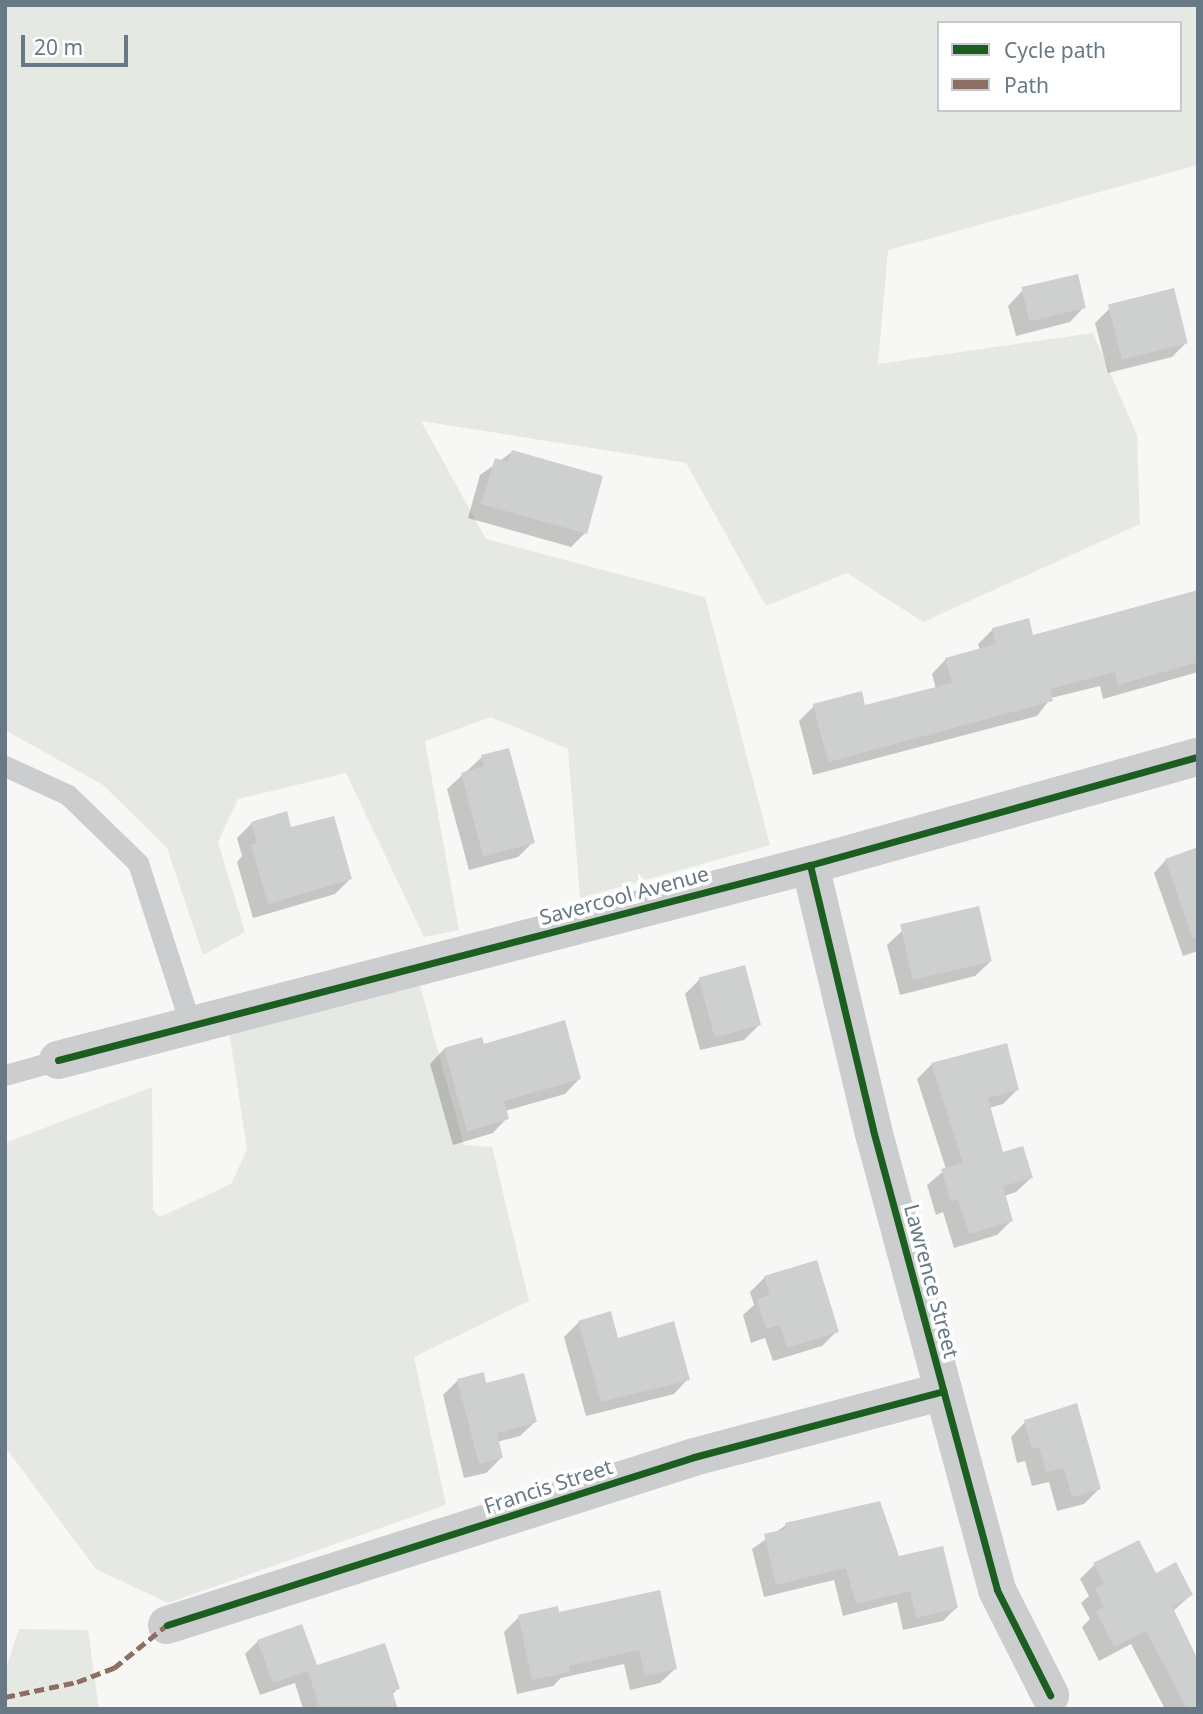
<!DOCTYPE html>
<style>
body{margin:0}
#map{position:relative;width:1203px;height:1714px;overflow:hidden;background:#f7f7f6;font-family:"Noto Sans",sans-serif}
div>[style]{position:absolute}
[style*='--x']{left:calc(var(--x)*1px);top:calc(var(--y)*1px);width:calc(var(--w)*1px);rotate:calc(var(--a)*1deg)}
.green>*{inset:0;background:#e6e9e3}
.shadow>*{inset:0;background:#0003}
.building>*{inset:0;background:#ced0d0;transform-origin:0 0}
.service>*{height:21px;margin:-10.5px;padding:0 10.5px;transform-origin:10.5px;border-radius:10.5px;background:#cccdce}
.minor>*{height:38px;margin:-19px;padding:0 19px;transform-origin:19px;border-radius:19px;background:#cccdce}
.quiet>*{height:5px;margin-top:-2.5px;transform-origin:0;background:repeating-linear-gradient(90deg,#8d6e63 0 10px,transparent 0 15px)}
.cycleway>*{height:7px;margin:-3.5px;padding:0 3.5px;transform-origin:3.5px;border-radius:3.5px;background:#1b5e20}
span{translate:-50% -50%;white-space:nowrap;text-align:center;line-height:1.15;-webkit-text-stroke:7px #fff;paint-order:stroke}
.street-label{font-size:21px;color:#687985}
.frame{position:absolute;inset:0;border:7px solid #687985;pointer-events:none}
.legend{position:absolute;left:937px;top:21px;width:245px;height:91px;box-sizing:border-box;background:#fff;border:2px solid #c3c9ce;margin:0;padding:9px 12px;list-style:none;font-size:21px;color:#687985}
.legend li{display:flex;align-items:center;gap:14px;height:35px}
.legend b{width:35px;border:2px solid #c3c9ce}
.scale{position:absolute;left:21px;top:35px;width:107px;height:32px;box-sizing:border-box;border:4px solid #687985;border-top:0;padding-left:9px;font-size:21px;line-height:24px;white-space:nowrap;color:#687985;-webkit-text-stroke:5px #fff;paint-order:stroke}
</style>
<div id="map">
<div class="green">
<i style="clip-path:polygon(evenodd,5px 5px,1198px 5px,1198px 165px,888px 250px,878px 364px,1093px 333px,1137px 435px,1140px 524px,923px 622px,847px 573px,766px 606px,686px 463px,421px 421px,486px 539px,705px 597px,770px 845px,580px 898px,568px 749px,491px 717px,425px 741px,459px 930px,424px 937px,346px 773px,238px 799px,218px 842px,245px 932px,203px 955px,167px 848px,103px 785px,5px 730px,5px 5px,939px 23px,1180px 23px,1180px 110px,939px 110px,939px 23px)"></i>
<i style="clip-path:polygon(420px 986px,464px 1145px,492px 1147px,529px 1301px,414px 1357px,446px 1505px,168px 1603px,96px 1569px,5px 1447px,5px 1143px,152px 1087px,153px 1210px,160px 1217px,231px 1184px,247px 1150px,229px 1031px)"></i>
<i style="clip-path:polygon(19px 1629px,88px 1630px,99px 1709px,5px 1709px,5px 1671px)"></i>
</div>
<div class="shadow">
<i style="clip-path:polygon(1022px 291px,1084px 307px,1070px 322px,1016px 336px,1008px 306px)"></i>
<i style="clip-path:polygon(1110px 308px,1186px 343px,1172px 357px,1108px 373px,1095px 323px)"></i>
<i style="clip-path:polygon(512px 452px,585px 533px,571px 547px,468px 518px,480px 475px)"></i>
<i style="clip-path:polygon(1198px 591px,1198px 672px,1103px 699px,1100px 686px,1051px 698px,1037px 716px,813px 775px,799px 721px,814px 706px,864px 708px,936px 689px,932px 674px,946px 659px,980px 650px,978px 644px,993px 629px,1032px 637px)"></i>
<i style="clip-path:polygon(482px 757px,533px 842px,518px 857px,469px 870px,447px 789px)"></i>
<i style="clip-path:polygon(252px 823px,290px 829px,350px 879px,335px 894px,253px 918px,237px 862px,242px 856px,237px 838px)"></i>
<i style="clip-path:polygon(1198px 850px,1198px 951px,1183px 956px,1154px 873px,1166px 860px)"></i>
<i style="clip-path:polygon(902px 931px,990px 962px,975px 976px,900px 995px,887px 945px)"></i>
<i style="clip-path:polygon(700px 979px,759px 1025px,744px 1040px,700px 1050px,685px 994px)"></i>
<i style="clip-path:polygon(483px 1046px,579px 1079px,565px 1094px,505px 1111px,507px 1118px,493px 1133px,453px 1145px,430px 1064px,444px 1049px)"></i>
<i style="clip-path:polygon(932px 1064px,1017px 1090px,1003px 1104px,989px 1108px,1002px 1154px,1031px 1178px,1016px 1192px,1004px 1196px,1011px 1221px,997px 1235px,954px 1248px,943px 1212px,936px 1215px,927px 1185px,946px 1169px,917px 1079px)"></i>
<i style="clip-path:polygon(765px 1277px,837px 1331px,822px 1346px,773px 1361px,765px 1338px,751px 1343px,743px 1315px,754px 1305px,750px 1292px)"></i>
<i style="clip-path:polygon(579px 1322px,617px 1340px,688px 1379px,674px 1394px,586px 1416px,564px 1337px)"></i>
<i style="clip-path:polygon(458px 1380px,485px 1385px,535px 1422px,520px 1436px,497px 1442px,501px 1458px,486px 1473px,464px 1478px,443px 1395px)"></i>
<i style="clip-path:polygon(1025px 1422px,1099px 1489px,1084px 1504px,1057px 1511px,1049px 1482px,1032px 1486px,1025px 1461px,1017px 1463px,1011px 1437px)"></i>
<i style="clip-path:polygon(786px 1525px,956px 1608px,943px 1621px,903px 1630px,897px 1602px,843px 1616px,834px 1580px,764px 1597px,752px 1549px)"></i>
<i style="clip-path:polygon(1094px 1565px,1155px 1575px,1191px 1595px,1172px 1612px,1198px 1709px,1165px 1709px,1131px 1644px,1099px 1661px,1082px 1627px,1090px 1619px,1081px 1603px,1089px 1596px,1080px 1579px)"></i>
<i style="clip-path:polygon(658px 1592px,675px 1669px,660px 1683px,630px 1690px,624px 1664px,561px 1678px,553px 1686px,517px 1694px,504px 1632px,519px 1617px,558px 1614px)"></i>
<i style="clip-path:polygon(258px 1641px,316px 1667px,398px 1688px,392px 1695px,396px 1709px,303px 1709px,295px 1683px,260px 1695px,245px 1654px)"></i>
</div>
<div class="building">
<i style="left:1078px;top:274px;width:35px;height:58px;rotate:77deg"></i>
<i style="left:1174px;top:288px;width:57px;height:68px;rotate:76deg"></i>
<i style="clip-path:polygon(512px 450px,603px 476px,587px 534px,481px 504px,495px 458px,508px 462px)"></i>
<i style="clip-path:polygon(1198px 590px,1198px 662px,1118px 685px,1115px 672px,1050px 689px,1053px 701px,828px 762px,813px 704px,862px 691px,865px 705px,952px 683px,945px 658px,996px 644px,992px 628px,1029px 618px,1033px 635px)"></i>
<i style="clip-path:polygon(509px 748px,535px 843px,483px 856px,461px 773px,484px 766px,481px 755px)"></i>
<i style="clip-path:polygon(287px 811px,291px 827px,334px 816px,352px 879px,268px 904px,251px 845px,257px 843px,251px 822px)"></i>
<i style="clip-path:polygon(1198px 847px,1198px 938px,1193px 939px,1165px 859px)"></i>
<i style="left:979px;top:906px;width:57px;height:81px;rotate:77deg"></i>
<i style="left:745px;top:965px;width:62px;height:48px;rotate:75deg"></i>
<i style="clip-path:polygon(565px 1020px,581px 1079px,504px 1101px,509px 1119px,467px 1131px,444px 1048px,482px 1037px,484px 1044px)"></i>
<i style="clip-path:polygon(1007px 1043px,1019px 1090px,988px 1098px,1003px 1152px,1023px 1146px,1033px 1178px,1003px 1186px,1013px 1221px,969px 1234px,958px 1199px,951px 1201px,941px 1169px,963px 1163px,931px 1063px)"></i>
<i style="clip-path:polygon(817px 1260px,839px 1332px,787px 1348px,780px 1325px,766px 1329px,757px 1299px,770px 1295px,764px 1276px)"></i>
<i style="clip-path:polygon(611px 1311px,618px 1338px,674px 1321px,690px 1380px,601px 1402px,578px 1321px)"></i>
<i style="clip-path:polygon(484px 1372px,486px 1383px,524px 1373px,537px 1422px,497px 1433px,503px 1458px,479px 1464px,457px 1379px)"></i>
<i style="clip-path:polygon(1077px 1403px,1101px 1489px,1072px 1497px,1064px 1468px,1046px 1472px,1039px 1447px,1032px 1449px,1024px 1420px)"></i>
<i style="clip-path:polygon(880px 1501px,899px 1556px,943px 1546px,958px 1608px,916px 1618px,910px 1591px,856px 1604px,846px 1568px,776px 1585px,764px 1534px,786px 1529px,785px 1523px)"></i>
<i style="clip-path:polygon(1139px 1540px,1156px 1573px,1176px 1562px,1193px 1595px,1172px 1606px,1198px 1660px,1198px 1709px,1187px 1709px,1146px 1631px,1114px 1647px,1096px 1611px,1104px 1607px,1095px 1588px,1104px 1584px,1093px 1563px)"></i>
<i style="clip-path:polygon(660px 1590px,677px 1669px,645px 1676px,639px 1650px,569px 1666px,570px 1672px,532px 1680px,518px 1615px,558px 1606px,559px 1612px)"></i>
<i style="clip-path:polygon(302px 1624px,317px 1665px,385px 1643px,400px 1689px,392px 1691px,398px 1709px,320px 1709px,308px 1671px,273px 1683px,257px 1640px)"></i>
</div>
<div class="service">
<i style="--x:5;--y:766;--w:69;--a:24.7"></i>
<i style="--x:68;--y:795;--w:98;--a:44.2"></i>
<i style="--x:138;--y:863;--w:171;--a:72"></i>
<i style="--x:5;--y:1075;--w:55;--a:-15.8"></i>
</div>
<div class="minor">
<i style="--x:810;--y:865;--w:272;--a:76.6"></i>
<i style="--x:873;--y:1130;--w:476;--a:74.9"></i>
<i style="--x:997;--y:1590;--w:118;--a:63.2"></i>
<i style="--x:58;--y:1060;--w:777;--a:-14.54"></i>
<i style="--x:810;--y:865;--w:403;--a:-15.6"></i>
<i style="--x:167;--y:1625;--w:553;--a:-17.68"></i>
<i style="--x:694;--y:1457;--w:258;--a:-14.8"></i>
</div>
<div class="quiet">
<i style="--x:5;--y:1697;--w:74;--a:-11.8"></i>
<i style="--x:77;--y:1682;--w:40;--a:-21"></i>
<i style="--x:114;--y:1668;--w:68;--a:-39.1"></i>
</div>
<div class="cycleway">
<i style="--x:810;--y:865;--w:272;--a:76.6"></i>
<i style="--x:873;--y:1130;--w:476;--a:74.9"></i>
<i style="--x:997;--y:1590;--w:118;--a:63.2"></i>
<i style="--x:58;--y:1060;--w:777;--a:-14.54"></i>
<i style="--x:810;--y:865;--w:403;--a:-15.6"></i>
<i style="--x:167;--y:1625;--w:553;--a:-17.68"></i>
<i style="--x:694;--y:1457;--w:258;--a:-14.8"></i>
</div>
<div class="street-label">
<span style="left:624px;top:895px;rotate:-15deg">Savercool Avenue</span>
<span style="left:932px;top:1281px;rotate:75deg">Lawrence Street</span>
<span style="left:548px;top:1486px;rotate:-18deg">Francis Street</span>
</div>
<div class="frame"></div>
<ul class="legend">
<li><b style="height:9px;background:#1b5e20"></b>Cycle path</li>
<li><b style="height:9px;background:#8d6e63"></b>Path</li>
</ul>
<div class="scale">20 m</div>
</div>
